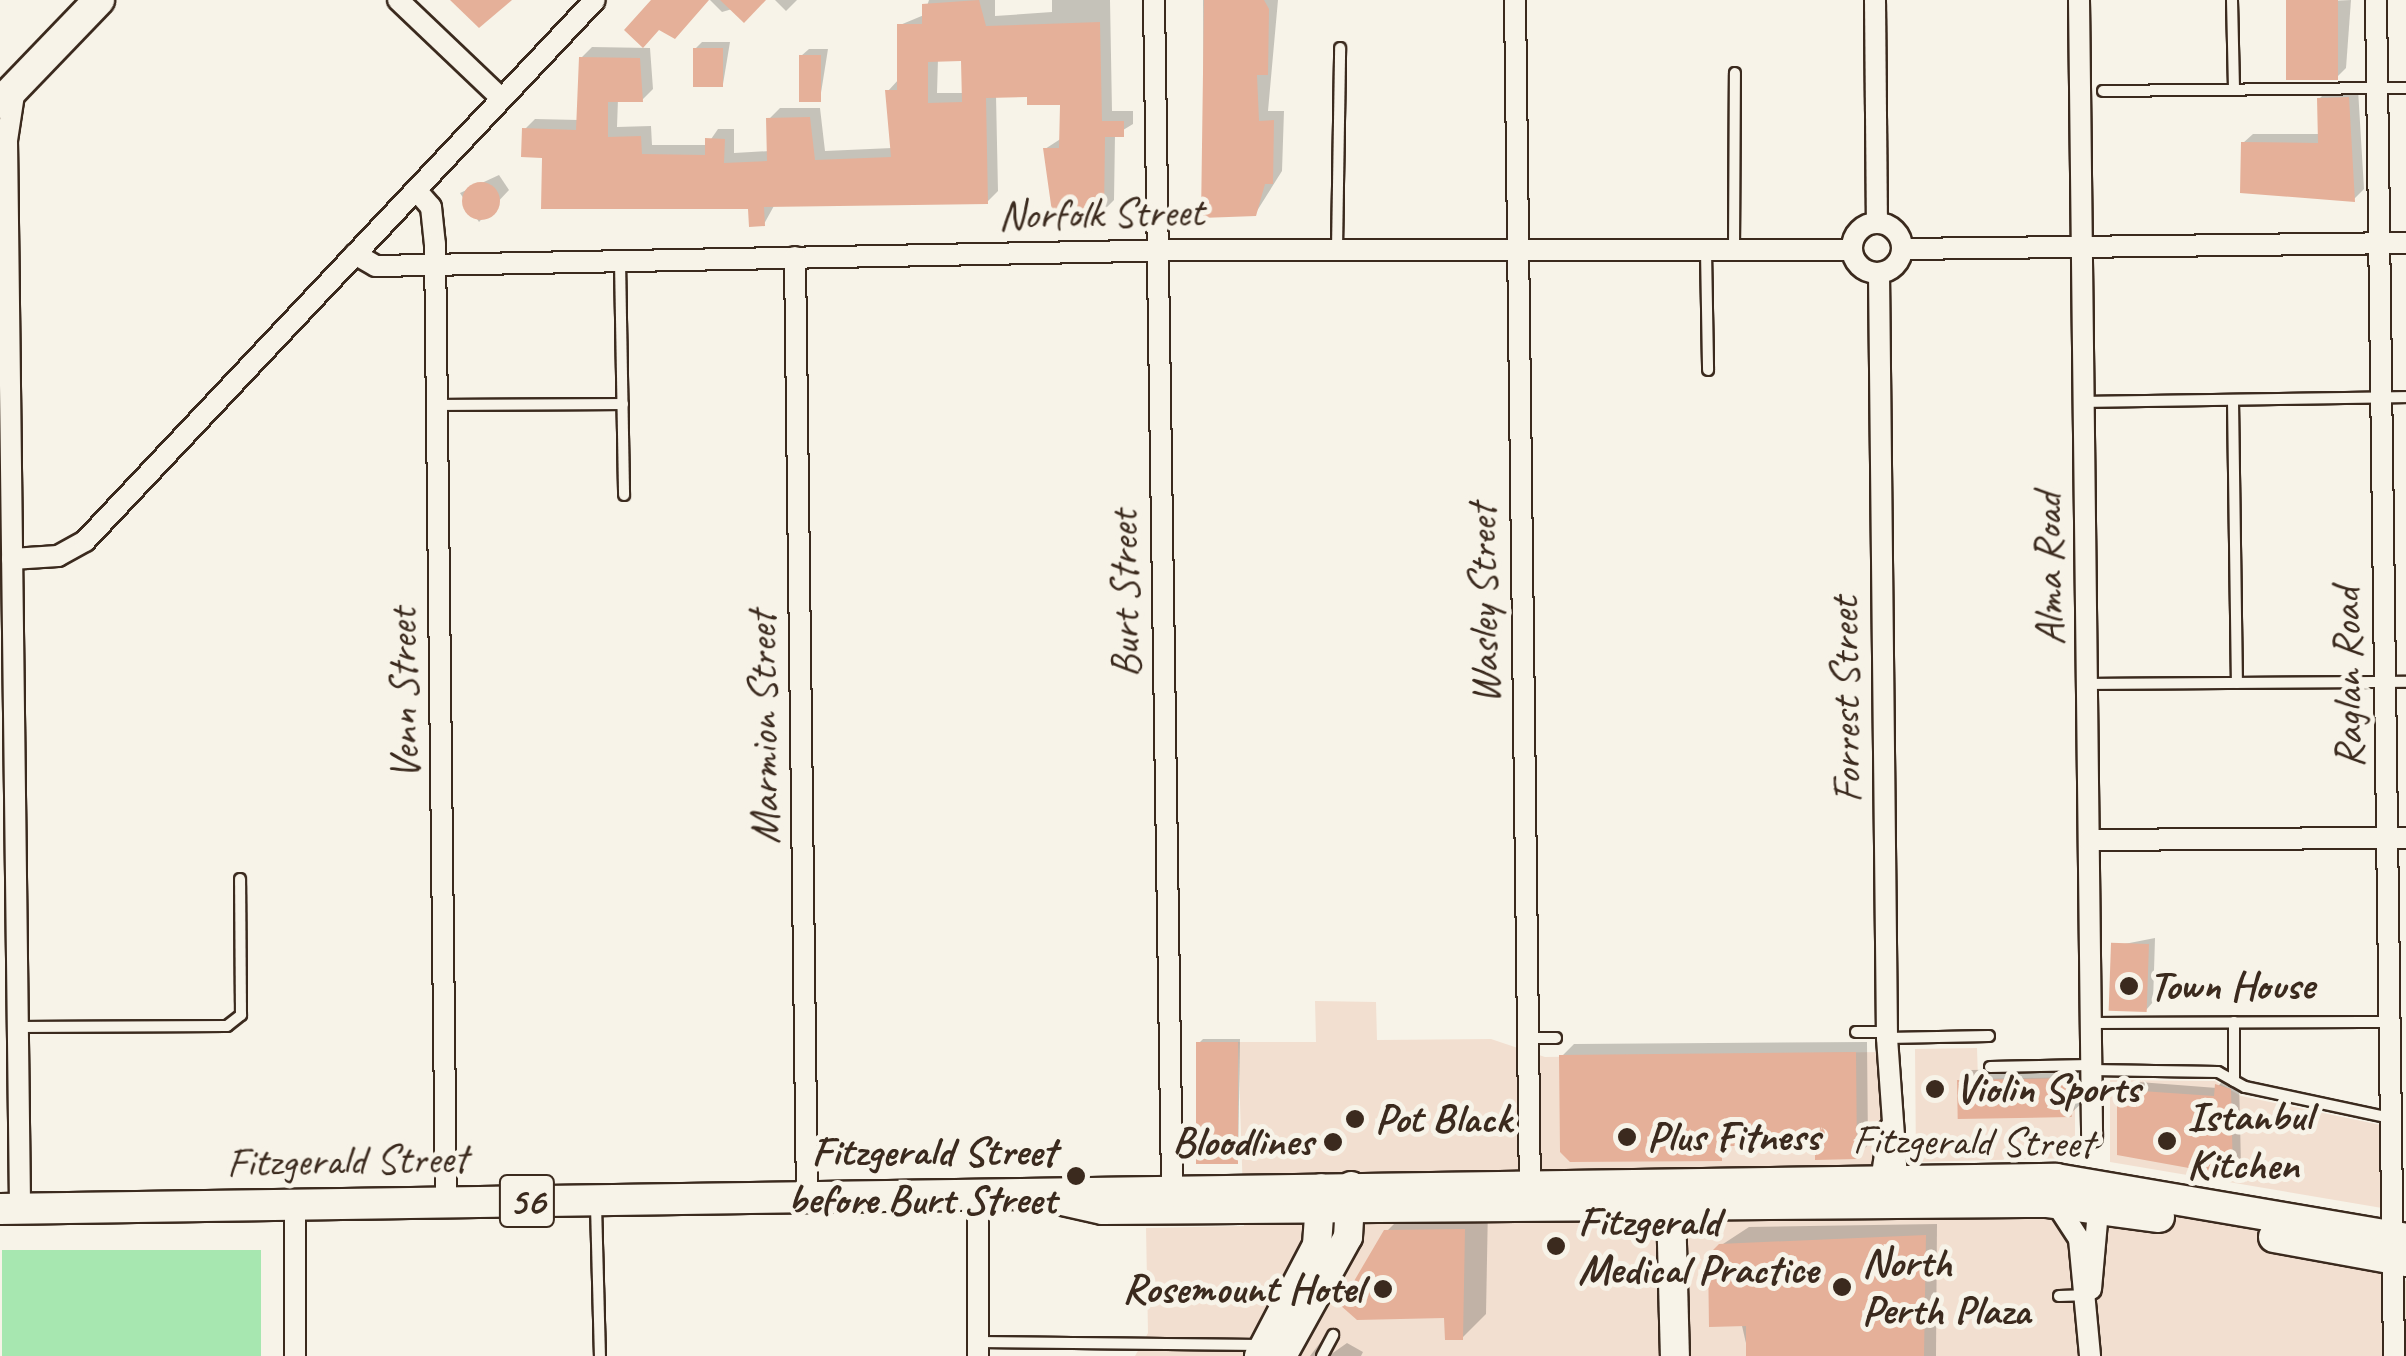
<!DOCTYPE html>
<style>
body{margin:0}
#map{position:relative;width:2406px;height:1356px;overflow:hidden;background:#f7f3e8;font-family:Caveat,sans-serif}
div>[style]{position:absolute}
[style*='--x']{left:calc(var(--x)*1px);top:calc(var(--y)*1px);width:calc(var(--w)*1px);rotate:calc(var(--a)*1deg)}
.built>*{inset:0;background:#f2dfd0}
.green>*{inset:0;background:#a7e7b0;transform-origin:0 0}
.shadow>*{inset:0;background:#0003}
.building>*{inset:0;background:#e5b099;transform-origin:0 0}
.round{border-radius:50%}
.roads{filter:drop-shadow(2px 0 #3b2a1e) drop-shadow(-2px 0 #3b2a1e) drop-shadow(0 2px #3b2a1e) drop-shadow(0 -2px #3b2a1e)}
.lane>*{height:10px;margin:-5px;padding:0 5px;transform-origin:5px;border-radius:5px;background:#f7f3e8}
.street>*{height:20px;margin:-10px;padding:0 10px;transform-origin:10px;border-radius:10px;background:#f7f3e8}
.street>.ring{margin:-10px;padding:0;box-sizing:content-box;background:none;border:20px solid #f7f3e8;border-radius:50%}
.secondary>*{height:28px;margin:-14px;padding:0 14px;transform-origin:14px;border-radius:14px;background:#f7f3e8}
.primary>*{height:30px;margin:-15px;padding:0 15px;transform-origin:15px;border-radius:15px;background:#f7f3e8}
.dots>*{width:28px;height:28px;translate:-50% -50%;box-sizing:border-box;border:5px solid #f7f3e8;border-radius:50%}
span{translate:-50% -50%;white-space:nowrap;text-align:center;line-height:1.15;-webkit-text-stroke:10px #f7f3e8;paint-order:stroke}
.shield-label span{padding:2px 8px;background:#f7f3e8;border:2px solid;border-radius:8px;-webkit-text-stroke-width:0}
.shield-label{font-size:40px;color:#3b2a1e;font-weight:700}
.street-label{font-size:42px;color:#3b2a1e}
.poi-label{font-size:42px;color:#3b2a1e;font-weight:700}
.left{translate:0 -50%;text-align:left}
.right{translate:-100% -50%;text-align:right}
</style>
<div id="map">
<div class="built">
<i style="clip-path:polygon(1315px 1001px,1376px 1002px,1377px 1040px,1491px 1039px,1545px 1057px,1880px 1052px,1882px 1180px,2091px 1176px,2406px 1281px,2406px 1356px,1135px 1356px,1148px 1333px,1146px 1228px,1244px 1226px,1238px 1042px,1316px 1042px)"></i>
<i style="clip-path:polygon(1977px 1048px,1978px 1079px,2075px 1077px,2075px 1158px,1916px 1162px,1915px 1049px)"></i>
<i style="clip-path:polygon(2110px 1080px,2215px 1081px,2241px 1096px,2381px 1125px,2382px 1208px,2110px 1162px)"></i>
</div>
<div class="green">
<i style="left:2px;top:1250px;width:259px;height:106px"></i>
</div>
<div class="shadow">
<i style="clip-path:polygon(710px 0,763px 0,722px 12px)"></i>
<i style="clip-path:polygon(775px 0,797px 0,786px 11px)"></i>
<i style="clip-path:polygon(evenodd,929px 0,995px 0,995px 16px,1052px 12px,1052px 0,1110px 0,1112px 111px,1133px 111px,1133px 124px,1115px 135px,1114px 200px,1103px 211px,1045px 149px,1062px 138px,1062px 102px,1029px 94px,996px 95px,998px 191px,987px 202px,775px 204px,764px 224px,750px 207px,544px 155px,525px 129px,535px 119px,579px 120px,581px 58px,592px 47px,650px 48px,653px 89px,642px 100px,618px 99px,617px 127px,651px 126px,652px 145px,707px 145px,718px 129px,734px 129px,734px 153px,770px 151px,769px 119px,780px 108px,820px 108px,825px 151px,892px 148px,888px 91px,899px 79px,900px 25px,924px 15px,929px 0,938px 59px,963px 59px,964px 93px,937px 93px,938px 59px)"></i>
<i style="clip-path:polygon(1203px 0,1278px 0,1268px 111px,1284px 111px,1282px 171px,1255px 214px,1204px 215px)"></i>
<i style="clip-path:polygon(2351px 0,2346px 68px,2337px 77px,2288px 3px)"></i>
<i style="clip-path:polygon(702px 42px,730px 42px,723px 84px,695px 49px)"></i>
<i style="clip-path:polygon(809px 49px,828px 49px,820px 99px,801px 56px)"></i>
<i style="clip-path:polygon(2329px 89px,2358px 89px,2364px 189px,2354px 199px,2243px 143px,2253px 134px,2321px 134px,2319px 99px)"></i>
<i style="clip-path:polygon(499px 175px,509px 190px,479px 222px,460px 193px)"></i>
<i style="clip-path:polygon(2155px 938px,2153px 1002px,2146px 1010px,2114px 946px)"></i>
<i style="clip-path:polygon(1203px 1039px,1240px 1039px,1238px 1161px,1199px 1043px)"></i>
<i style="clip-path:polygon(1867px 1042px,1868px 1145px,1856px 1157px,1817px 1143px,1733px 1144px,1721px 1158px,1562px 1056px,1574px 1044px)"></i>
<i style="clip-path:polygon(2081px 1068px,2082px 1103px,2070px 1114px,1960px 1081px,1971px 1070px)"></i>
<i style="clip-path:polygon(2226px 1076px,2239px 1080px,2241px 1165px,2232px 1174px,2119px 1103px,2139px 1082px,2217px 1088px)"></i>
<i style="clip-path:polygon(1488px 1206px,1486px 1314px,1462px 1338px,1386px 1232px,1410px 1208px)"></i>
<i style="clip-path:polygon(1937px 1224px,1936px 1356px,1749px 1356px,1723px 1244px,1749px 1227px)"></i>
<i style="clip-path:polygon(1326px 1335px,1330px 1355px,1347px 1343px,1363px 1352px,1361px 1356px,1310px 1356px)"></i>
</div>
<div class="building">
<i style="clip-path:polygon(450px 0,512px 0,479px 28px)"></i>
<i style="clip-path:polygon(651px 0,709px 0,675px 39px,659px 30px,643px 48px,624px 30px)"></i>
<i style="clip-path:polygon(720px 0,766px 0,744px 23px)"></i>
<i style="clip-path:polygon(evenodd,979px 0,986px 26px,1100px 22px,1102px 121px,1124px 121px,1124px 137px,1105px 137px,1104px 213px,1052px 212px,1043px 148px,1059px 148px,1060px 105px,1027px 105px,1027px 97px,986px 98px,988px 204px,764px 207px,765px 226px,749px 227px,748px 209px,541px 209px,542px 158px,521px 157px,522px 128px,576px 130px,579px 57px,640px 58px,643px 102px,608px 102px,608px 137px,641px 136px,642px 154px,705px 155px,705px 138px,725px 139px,724px 163px,767px 161px,766px 118px,810px 117px,815px 160px,891px 157px,885px 90px,897px 90px,897px 24px,922px 24px,922px 4px,979px 0,961px 61px,962px 102px,928px 103px,928px 62px,961px 61px)"></i>
<i style="clip-path:polygon(1204px 0,1264px 0,1269px 9px,1268px 75px,1257px 75px,1259px 121px,1274px 120px,1273px 184px,1265px 184px,1256px 216px,1201px 218px)"></i>
<i style="left:2338px;top:0;width:80px;height:52px;rotate:90deg"></i>
<i style="left:693px;top:48px;width:30px;height:39px"></i>
<i style="left:799px;top:55px;width:22px;height:47px"></i>
<i style="clip-path:polygon(2349px 97px,2355px 202px,2240px 193px,2241px 142px,2318px 143px,2317px 98px)"></i>
<i class="round" style="left:462px;top:182px;width:38px;height:38px"></i>
<i style="left:2149px;top:944px;width:68px;height:38px;rotate:92deg"></i>
<i style="left:1196px;top:1042px;width:42px;height:122px"></i>
<i style="clip-path:polygon(1856px 1052px,1857px 1159px,1815px 1160px,1815px 1146px,1722px 1146px,1722px 1161px,1570px 1162px,1560px 1152px,1559px 1055px)"></i>
<i style="left:2071px;top:1078px;width:39px;height:114px;rotate:89deg"></i>
<i style="clip-path:polygon(2215px 1084px,2231px 1089px,2233px 1176px,2117px 1155px,2117px 1102px,2128px 1102px,2127px 1090px,2214px 1096px)"></i>
<i style="clip-path:polygon(1465px 1229px,1463px 1340px,1445px 1340px,1444px 1318px,1357px 1320px,1340px 1305px,1384px 1230px)"></i>
<i style="clip-path:polygon(1926px 1235px,1924px 1356px,1746px 1356px,1746px 1326px,1709px 1327px,1708px 1255px,1719px 1244px)"></i>
</div>
<div class="roads">
<div class="lane">
<i style="--x:2232;--y:0;--w:90;--a:88.7"></i>
<i style="--x:2103;--y:91;--w:303;--a:-0.6"></i>
<i style="--x:1337;--y:249;--w:201;--a:-89.1"></i>
<i style="--x:1734;--y:250;--w:177;--a:-89.7"></i>
<i style="--x:1706;--y:251;--w:119;--a:89"></i>
<i style="--x:620;--y:261;--w:234;--a:89"></i>
<i style="--x:2233;--y:401;--w:282;--a:89.2"></i>
<i style="--x:2085;--y:402;--w:321;--a:-0.9"></i>
<i style="--x:437;--y:405;--w:186;--a:-0.3"></i>
<i style="--x:2087;--y:684;--w:319;--a:-0.4"></i>
<i style="--x:2234;--y:1022;--w:59;--a:90"></i>
<i style="--x:2091;--y:1023;--w:299;--a:-0.2"></i>
<i style="--x:18;--y:1027;--w:209;--a:-0.3"></i>
<i style="--x:227;--y:1026;--w:18;--a:-38"></i>
<i style="--x:241;--y:1015;--w:136;--a:-90.4"></i>
<i style="--x:1856;--y:1032;--w:31;--a:0"></i>
<i style="--x:1528;--y:1038;--w:28;--a:0"></i>
<i style="--x:1887;--y:1038;--w:102;--a:-1.1"></i>
<i style="--x:1990;--y:1067;--w:100;--a:-1.1"></i>
<i style="--x:2091;--y:1070;--w:127;--a:0.9"></i>
<i style="--x:2218;--y:1072;--w:31;--a:29"></i>
<i style="--x:2245;--y:1087;--w:149;--a:12"></i>
<i style="--x:596;--y:1205;--w:151;--a:88.5"></i>
<i style="--x:2059;--y:1296;--w:24;--a:-2"></i>
<i style="--x:979;--y:1342;--w:281;--a:0.6"></i>
<i style="--x:1322;--y:1356;--w:24;--a:-62"></i>
</div>
<div class="street">
<i style="--x:398;--y:0;--w:141;--a:43.6"></i>
<i style="--x:1154;--y:0;--w:1186;--a:89.13"></i>
<i style="--x:1515;--y:0;--w:1200;--a:89.28"></i>
<i style="--x:1875;--y:0;--w:223;--a:89.5"></i>
<i style="--x:2079;--y:0;--w:1137;--a:89.34"></i>
<i style="--x:2376;--y:0;--w:1356;--a:89.24"></i>
<i style="--x:15;--y:88;--w:53;--a:98.7"></i>
<i style="--x:7;--y:140;--w:1069;--a:89.3"></i>
<i style="--x:417;--y:191;--w:21;--a:49"></i>
<i style="--x:431;--y:207;--w:37;--a:84"></i>
<i style="--x:435;--y:244;--w:958;--a:89.34"></i>
<i class="ring" style="left:1852px;top:223px;width:30px;height:30px"></i>
<i style="--x:1902;--y:249;--w:504;--a:-0.68"></i>
<i style="--x:355;--y:254;--w:24;--a:30"></i>
<i style="--x:376;--y:266;--w:811;--a:-1.13"></i>
<i style="--x:1187;--y:250;--w:665;--a:0"></i>
<i style="--x:795;--y:257;--w:941;--a:89.27"></i>
<i style="--x:1879;--y:273;--w:765;--a:89.4"></i>
<i style="--x:1887;--y:1038;--w:152;--a:85.9"></i>
<i style="--x:12;--y:559;--w:46;--a:-3.7"></i>
<i style="--x:58;--y:556;--w:31;--a:-29"></i>
<i style="--x:85;--y:541;--w:743;--a:-46.69"></i>
<i style="--x:2089;--y:840;--w:317;--a:-0.4"></i>
<i style="--x:1879;--y:1194;--w:66;--a:-81.3"></i>
<i style="--x:978;--y:1198;--w:158;--a:90"></i>
<i style="--x:2055;--y:1202;--w:44;--a:57"></i>
<i style="--x:2079;--y:1239;--w:118;--a:84.6"></i>
<i style="--x:295;--y:1203;--w:153;--a:90"></i>
<i style="--x:2091;--y:1289;--w:90;--a:-84.9"></i>
</div>
<div class="secondary">
<i style="--x:1671;--y:1206;--w:150;--a:88.5"></i>
<i style="--x:1259;--y:1356;--w:125;--a:-62.4"></i>
<i style="--x:1317;--y:1245;--w:57;--a:-86"></i>
<i style="--x:1282;--y:1356;--w:136;--a:-61"></i>
<i style="--x:1348;--y:1237;--w:51;--a:-86.6"></i>
</div>
<div class="primary">
<i style="--x:0;--y:103;--w:143;--a:-46.1"></i>
<i style="--x:1063;--y:1200;--w:41;--a:12.7"></i>
<i style="--x:1103;--y:1209;--w:943;--a:-0.43"></i>
<i style="--x:2046;--y:1202;--w:114;--a:7.6"></i>
<i style="--x:0;--y:1209;--w:2056;--a:-0.84"></i>
<i style="--x:2056;--y:1179;--w:355;--a:9.7"></i>
<i style="--x:2274;--y:1237;--w:134;--a:10.3"></i>
</div>
</div>
<div class="dots">
<i style="left:2129px;top:986px;background:#3b2a1e"></i>
<i style="left:1935px;top:1089px;background:#3b2a1e"></i>
<i style="left:1355px;top:1119px;background:#3b2a1e"></i>
<i style="left:1627px;top:1137px;background:#3b2a1e"></i>
<i style="left:2167px;top:1141px;background:#3b2a1e"></i>
<i style="left:1333px;top:1142px;background:#3b2a1e"></i>
<i style="left:1076px;top:1176px;background:#3b2a1e"></i>
<i style="left:1556px;top:1246px;background:#3b2a1e"></i>
<i style="left:1842px;top:1287px;background:#3b2a1e"></i>
<i style="left:1383px;top:1289px;background:#3b2a1e"></i>
</div>
<div class="shield-label">
<span style="left:527px;top:1201px">56</span>
</div>
<div class="street-label">
<span style="left:1101px;top:214px;rotate:-1deg">Norfolk Street</span>
<span style="left:2049px;top:569px;rotate:-91deg">Alma Road</span>
<span style="left:1125px;top:594px;rotate:-91deg">Burt Street</span>
<span style="left:1484px;top:604px;rotate:-91deg">Wasley Street</span>
<span style="left:2348px;top:678px;rotate:-91deg">Raglan Road</span>
<span style="left:404px;top:694px;rotate:-91deg">Venn Street</span>
<span style="left:1846px;top:700px;rotate:-91deg">Forrest Street</span>
<span style="left:764px;top:728px;rotate:-91deg">Marmion Street</span>
<span style="left:1973px;top:1142px;rotate:1deg">Fitzgerald Street</span>
<span style="left:347px;top:1161px;rotate:-1deg">Fitzgerald Street</span>
</div>
<div class="poi-label">
<span class="left" style="left:2149px;top:986px">Town House</span>
<span class="left" style="left:1955px;top:1089px">Violin Sports</span>
<span class="left" style="left:2187px;top:1141px">Istanbul<br>Kitchen</span>
<span class="left" style="left:1375px;top:1119px">Pot Black</span>
<span class="left" style="left:1647px;top:1137px">Plus Fitness</span>
<span class="right" style="left:1313px;top:1142px">Bloodlines</span>
<span class="right" style="left:1056px;top:1176px">Fitzgerald Street<br>before Burt Street</span>
<span class="left" style="left:1578px;top:1246px">Fitzgerald<br>Medical Practice</span>
<span class="left" style="left:1862px;top:1287px">North<br>Perth Plaza</span>
<span class="right" style="left:1363px;top:1289px">Rosemount Hotel</span>
</div>
</div>
